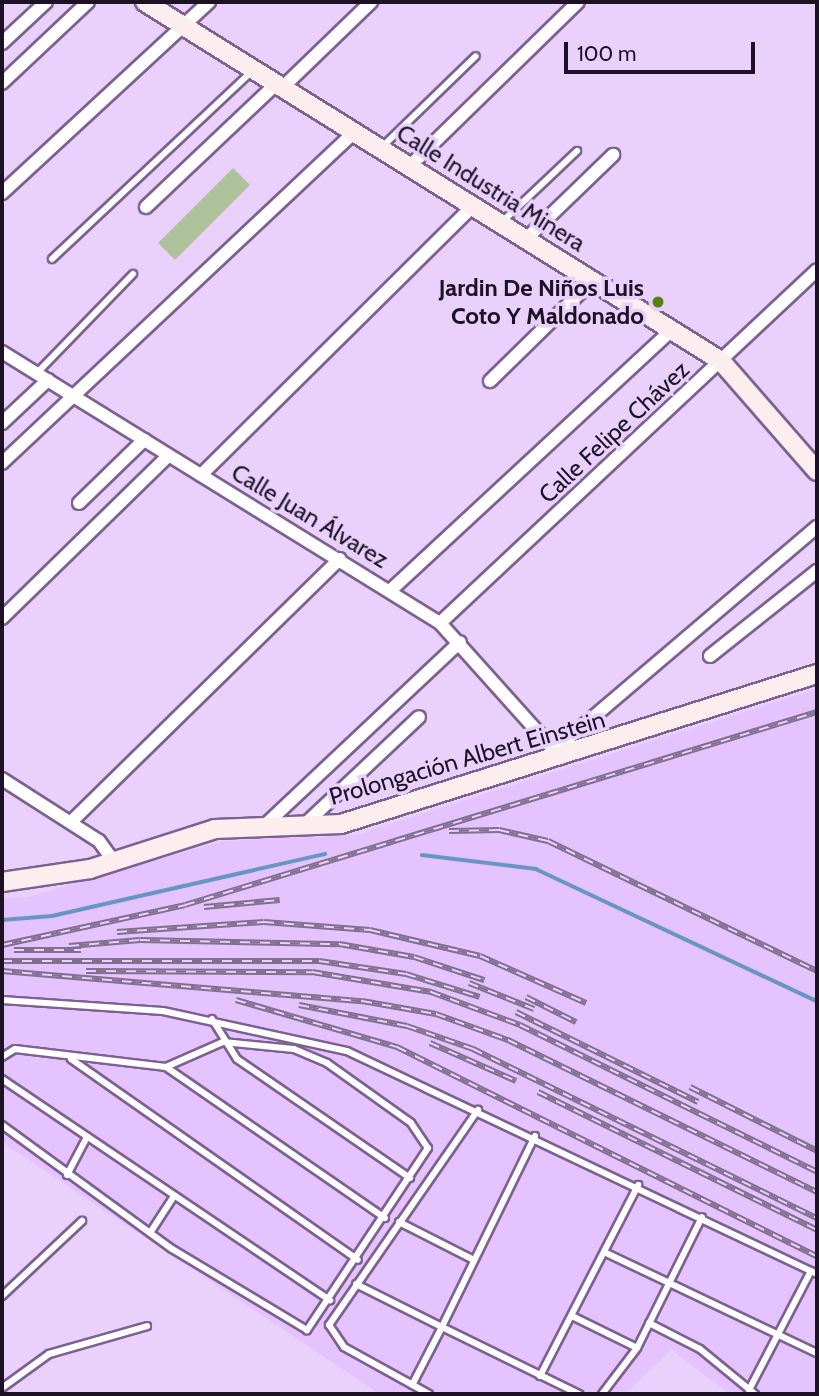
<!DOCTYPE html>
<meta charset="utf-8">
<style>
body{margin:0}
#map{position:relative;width:819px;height:1396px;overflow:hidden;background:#e9d1fc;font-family:Cabin,sans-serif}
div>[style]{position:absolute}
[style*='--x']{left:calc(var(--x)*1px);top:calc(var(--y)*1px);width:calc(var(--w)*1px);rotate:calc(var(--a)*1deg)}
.built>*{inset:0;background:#e5c3ff}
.green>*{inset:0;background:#aec29c;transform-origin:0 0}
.stream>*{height:3.5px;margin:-1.75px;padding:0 1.75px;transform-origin:1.75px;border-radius:1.75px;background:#6796c5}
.roads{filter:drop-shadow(2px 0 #7c6191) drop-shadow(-2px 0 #7c6191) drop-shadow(0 2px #7c6191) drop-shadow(0 -2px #7c6191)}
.lane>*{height:6px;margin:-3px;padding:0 3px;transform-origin:3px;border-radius:3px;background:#fff}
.street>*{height:12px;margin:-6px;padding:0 6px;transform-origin:6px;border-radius:6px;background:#fff}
.secondary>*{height:18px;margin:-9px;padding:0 9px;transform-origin:9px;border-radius:9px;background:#fcedef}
.rail>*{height:6px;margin-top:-3px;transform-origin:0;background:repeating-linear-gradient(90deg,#e9d1fc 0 10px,#816f8e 0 20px);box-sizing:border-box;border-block:2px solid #816f8e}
.dots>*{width:19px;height:19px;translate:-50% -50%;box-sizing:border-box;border:4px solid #e9d1fc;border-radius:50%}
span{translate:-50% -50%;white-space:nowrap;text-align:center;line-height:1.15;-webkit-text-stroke:7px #e9d1fc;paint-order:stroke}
.street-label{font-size:24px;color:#1d1225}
.poi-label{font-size:24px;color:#1d1225;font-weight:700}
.right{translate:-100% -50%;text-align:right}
.frame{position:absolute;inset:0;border:4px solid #1d1225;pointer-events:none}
.scale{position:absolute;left:564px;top:42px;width:191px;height:32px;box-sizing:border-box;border:4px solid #1d1225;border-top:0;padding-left:9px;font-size:21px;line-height:24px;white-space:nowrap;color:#1d1225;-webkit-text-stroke:5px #e9d1fc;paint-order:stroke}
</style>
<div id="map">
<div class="built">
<i style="clip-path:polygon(817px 689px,817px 1394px,729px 1394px,672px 1350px,625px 1394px,380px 1394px,2px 1142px,2px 898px,28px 897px,223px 841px,355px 835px)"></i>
</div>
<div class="green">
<i style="left:233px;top:168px;width:24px;height:106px;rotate:45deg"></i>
</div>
<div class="stream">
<i style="--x:422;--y:855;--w:115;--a:7"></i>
<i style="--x:536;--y:869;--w:310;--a:25.2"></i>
<i style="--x:2;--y:920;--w:50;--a:-4.6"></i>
<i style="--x:52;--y:916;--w:280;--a:-12.8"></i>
</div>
<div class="roads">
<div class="lane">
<i style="--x:383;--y:146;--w:129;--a:-44.1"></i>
<i style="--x:503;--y:221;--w:102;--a:-43.4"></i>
<i style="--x:52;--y:259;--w:274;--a:-43.2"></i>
<i style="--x:37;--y:373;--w:138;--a:-45.9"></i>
<i style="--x:2;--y:1000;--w:161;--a:3.9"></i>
<i style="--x:163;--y:1011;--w:188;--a:12.3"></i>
<i style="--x:347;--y:1051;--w:520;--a:25.38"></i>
<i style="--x:212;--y:1019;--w:47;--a:58"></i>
<i style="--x:237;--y:1059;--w:210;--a:34.5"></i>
<i style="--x:2;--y:1057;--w:15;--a:-32"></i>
<i style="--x:15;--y:1049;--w:152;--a:6.8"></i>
<i style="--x:166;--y:1067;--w:62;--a:-23.7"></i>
<i style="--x:223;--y:1042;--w:71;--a:5.6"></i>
<i style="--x:294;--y:1049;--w:36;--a:23"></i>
<i style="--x:327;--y:1063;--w:103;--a:35.5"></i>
<i style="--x:411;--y:1123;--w:30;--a:56"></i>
<i style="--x:428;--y:1148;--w:219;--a:123.6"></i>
<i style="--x:307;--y:1330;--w:157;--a:-149"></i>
<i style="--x:172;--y:1249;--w:210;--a:-143.9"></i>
<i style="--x:71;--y:1059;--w:350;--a:35"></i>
<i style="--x:166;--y:1067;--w:266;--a:34.6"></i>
<i style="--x:2;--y:1079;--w:396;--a:34"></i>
<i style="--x:535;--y:1136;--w:212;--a:116"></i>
<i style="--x:442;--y:1327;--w:153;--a:26.1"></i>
<i style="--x:67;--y:1175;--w:43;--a:-62.2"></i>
<i style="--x:399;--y:1222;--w:84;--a:26.9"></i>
<i style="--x:150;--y:1233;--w:44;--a:-57"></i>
<i style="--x:604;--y:1252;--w:236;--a:25.4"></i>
<i style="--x:356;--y:1284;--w:96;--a:26.6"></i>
<i style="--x:442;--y:1327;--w:65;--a:117.3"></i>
<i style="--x:2;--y:1296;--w:110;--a:-43.2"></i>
<i style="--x:572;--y:1316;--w:72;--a:26.2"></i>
<i style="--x:649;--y:1323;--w:57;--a:27"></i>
<i style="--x:700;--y:1349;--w:71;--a:39.3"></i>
<i style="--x:540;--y:1376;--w:215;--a:-62.8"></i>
<i style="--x:2;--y:1388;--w:58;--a:-35.9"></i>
<i style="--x:49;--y:1354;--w:102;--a:-15.9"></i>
<i style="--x:749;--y:1390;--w:134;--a:-62.5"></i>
<i style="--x:429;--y:1394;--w:97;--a:-151.1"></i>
<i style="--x:344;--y:1347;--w:27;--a:-124"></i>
<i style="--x:329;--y:1325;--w:262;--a:-55.3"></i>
<i style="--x:602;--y:1394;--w:58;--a:-52.7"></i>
<i style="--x:637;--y:1348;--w:146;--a:-63.6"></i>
</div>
<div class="street">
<i style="--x:2;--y:43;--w:60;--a:-43"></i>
<i style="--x:2;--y:83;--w:118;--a:-43.3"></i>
<i style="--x:282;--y:88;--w:124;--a:-44"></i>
<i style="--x:411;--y:165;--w:233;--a:-44.3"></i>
<i style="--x:2;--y:193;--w:282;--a:-42.7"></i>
<i style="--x:146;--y:207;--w:179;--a:-43.4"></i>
<i style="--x:527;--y:238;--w:120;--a:-44"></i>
<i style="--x:2;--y:352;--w:515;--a:31.75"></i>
<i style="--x:440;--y:623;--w:181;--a:48.1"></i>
<i style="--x:490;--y:381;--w:143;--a:-44.4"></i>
<i style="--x:2;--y:423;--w:63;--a:-43.1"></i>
<i style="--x:2;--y:463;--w:483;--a:-43.2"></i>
<i style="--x:201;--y:475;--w:383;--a:-44.7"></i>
<i style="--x:79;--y:503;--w:91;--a:-44.1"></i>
<i style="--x:392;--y:589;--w:383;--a:-42.8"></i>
<i style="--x:2;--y:618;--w:232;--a:-44.3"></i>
<i style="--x:440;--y:623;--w:516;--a:-43.12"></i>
<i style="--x:710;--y:656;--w:137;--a:-38.5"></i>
<i style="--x:557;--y:748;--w:341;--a:-40.4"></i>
<i style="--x:2;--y:779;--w:115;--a:32.6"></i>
<i style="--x:99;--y:841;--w:26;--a:54"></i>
<i style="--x:71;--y:822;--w:376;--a:-44.4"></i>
<i style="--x:303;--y:826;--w:159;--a:-43.2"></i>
<i style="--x:263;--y:827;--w:270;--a:-43.2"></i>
</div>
<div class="secondary">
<i style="--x:145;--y:2;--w:679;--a:31.93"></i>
<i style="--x:721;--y:361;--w:146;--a:48.9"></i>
<i style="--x:2;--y:882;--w:89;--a:-8.4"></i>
<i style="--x:90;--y:869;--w:131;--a:-17.7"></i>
<i style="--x:215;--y:829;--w:126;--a:-2.3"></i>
<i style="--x:341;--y:824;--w:499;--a:-17.5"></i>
</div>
</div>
<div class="rail">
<i style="--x:449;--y:831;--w:50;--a:-1.1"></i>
<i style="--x:499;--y:830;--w:50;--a:12.7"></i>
<i style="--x:548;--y:841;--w:299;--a:25.8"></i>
<i style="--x:204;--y:907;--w:76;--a:-5.3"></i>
<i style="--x:117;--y:932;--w:147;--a:-3.9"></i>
<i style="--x:264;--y:922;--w:106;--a:4.3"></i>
<i style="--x:370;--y:930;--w:113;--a:13.3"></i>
<i style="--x:480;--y:956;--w:116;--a:23.9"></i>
<i style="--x:2;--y:945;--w:187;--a:-12.3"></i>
<i style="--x:185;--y:905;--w:661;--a:-16.98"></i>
<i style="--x:69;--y:946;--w:71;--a:-4.8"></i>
<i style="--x:140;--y:940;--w:199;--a:1.2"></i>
<i style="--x:339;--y:944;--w:76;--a:9.8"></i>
<i style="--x:414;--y:957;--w:74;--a:18.2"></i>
<i style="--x:14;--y:950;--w:67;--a:0"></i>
<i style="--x:2;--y:961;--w:317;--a:0"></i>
<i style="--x:319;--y:961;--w:88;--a:8.5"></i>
<i style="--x:406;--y:974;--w:77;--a:17.3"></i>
<i style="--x:2;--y:971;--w:361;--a:4.8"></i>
<i style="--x:362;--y:1001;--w:75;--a:10"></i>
<i style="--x:436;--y:1014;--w:77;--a:19.9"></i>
<i style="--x:508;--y:1040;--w:344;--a:26.2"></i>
<i style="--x:86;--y:971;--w:226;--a:0.3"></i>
<i style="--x:312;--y:972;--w:121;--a:9.5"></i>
<i style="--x:431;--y:992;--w:95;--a:20.3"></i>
<i style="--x:520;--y:1025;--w:331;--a:26.3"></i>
<i style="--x:469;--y:983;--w:70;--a:21.8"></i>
<i style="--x:526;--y:997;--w:56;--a:26.6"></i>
<i style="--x:236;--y:1000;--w:168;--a:16.3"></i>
<i style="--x:397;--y:1047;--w:469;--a:26.5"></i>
<i style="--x:299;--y:1005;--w:110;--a:11"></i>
<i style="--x:407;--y:1026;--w:70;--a:19.2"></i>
<i style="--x:473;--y:1049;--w:383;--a:26.2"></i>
<i style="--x:516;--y:1012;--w:203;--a:26.3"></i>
<i style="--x:430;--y:1043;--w:94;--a:23.8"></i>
<i style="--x:690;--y:1087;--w:142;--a:26.7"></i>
<i style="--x:538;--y:1092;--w:311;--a:26.3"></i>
</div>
<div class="dots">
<i style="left:658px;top:302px;background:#55820e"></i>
</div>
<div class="street-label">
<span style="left:491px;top:188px;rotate:32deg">Calle Industria Minera</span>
<span style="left:614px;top:432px;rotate:-43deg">Calle Felipe Chávez</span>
<span style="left:310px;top:516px;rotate:31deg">Calle Juan Álvarez</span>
<span style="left:467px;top:758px;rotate:-16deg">Prolongación Albert Einstein</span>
</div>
<div class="poi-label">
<span class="right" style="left:644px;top:302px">Jardin De Niños Luis<br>Coto Y Maldonado</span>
</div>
<div class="frame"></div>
<div class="scale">100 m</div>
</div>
